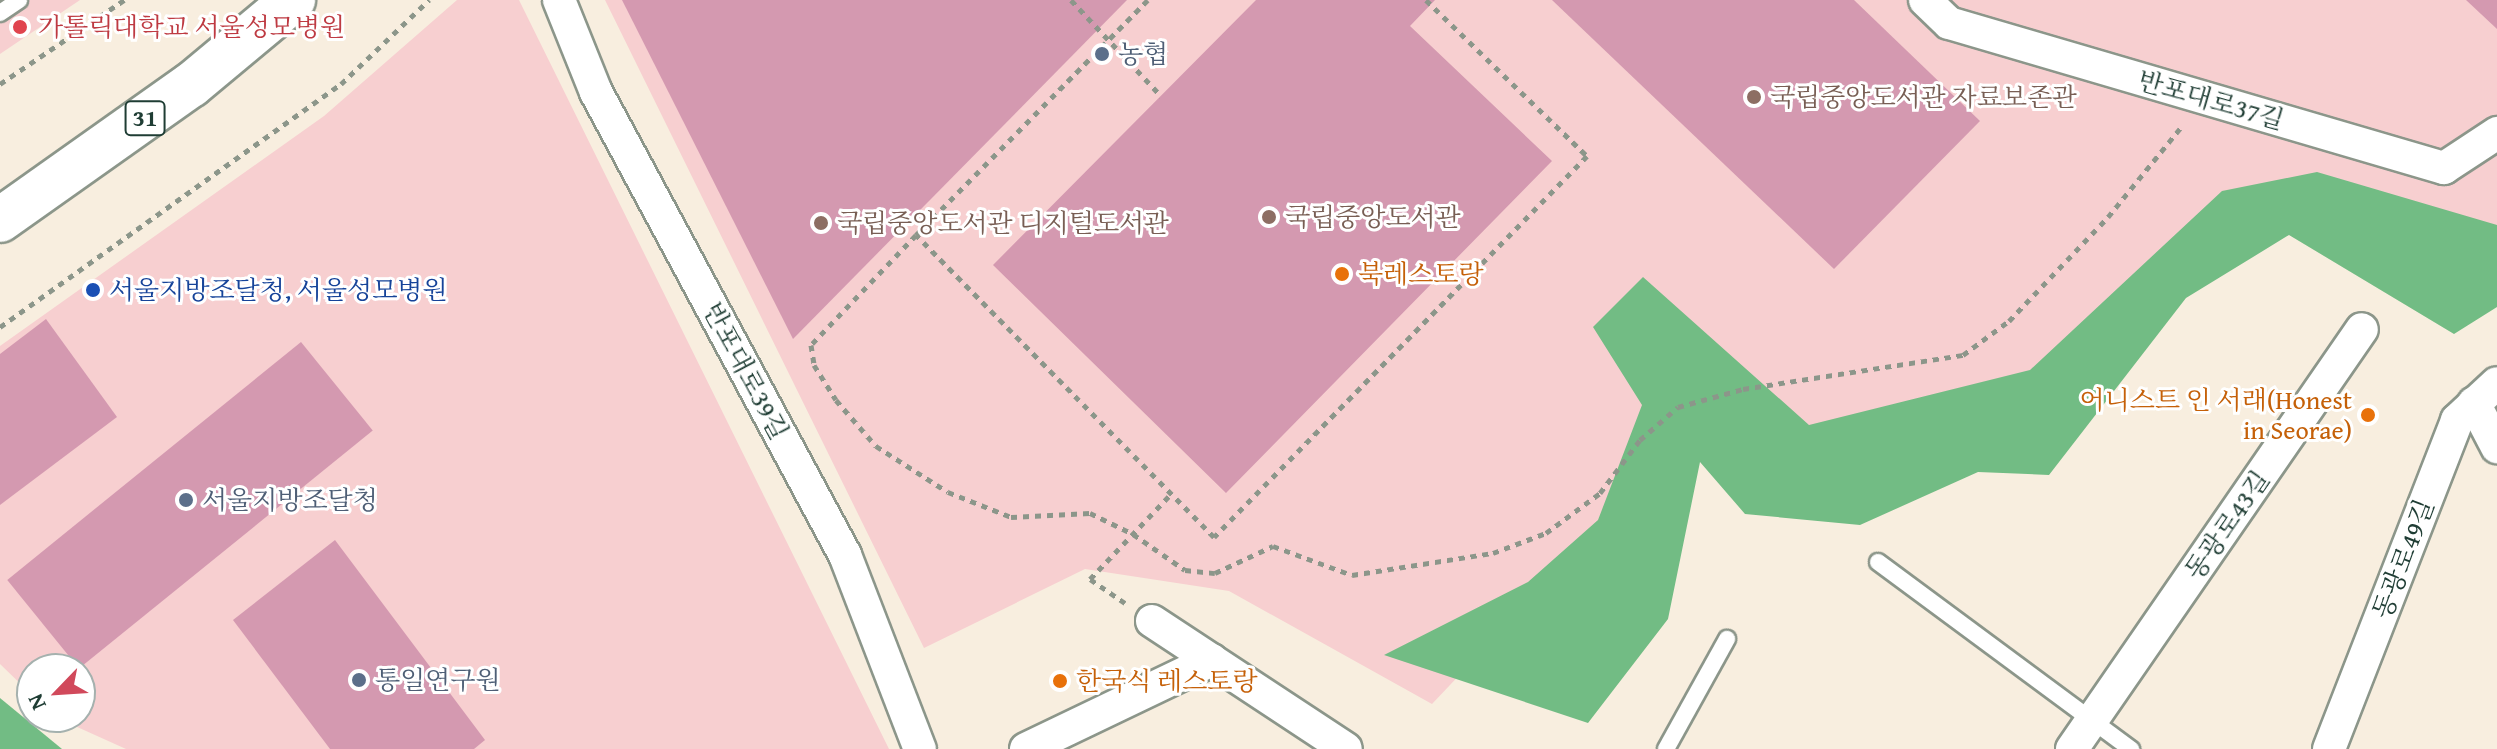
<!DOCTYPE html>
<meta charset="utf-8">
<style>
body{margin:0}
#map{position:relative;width:2497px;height:749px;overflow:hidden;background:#f8eedf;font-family:"Gentium Book Plus","Noto Serif KR",serif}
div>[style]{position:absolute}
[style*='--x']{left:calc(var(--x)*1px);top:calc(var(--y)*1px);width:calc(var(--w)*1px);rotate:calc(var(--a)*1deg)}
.built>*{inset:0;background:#f7cfd0}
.forest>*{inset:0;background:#72bc84}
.building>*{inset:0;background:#d499b0;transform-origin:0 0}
.path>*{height:5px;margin-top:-2.5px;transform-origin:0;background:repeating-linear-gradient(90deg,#8c968a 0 6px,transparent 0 12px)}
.roads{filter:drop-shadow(2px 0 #8c968a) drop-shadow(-2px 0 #8c968a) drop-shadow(0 2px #8c968a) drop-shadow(0 -2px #8c968a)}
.service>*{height:16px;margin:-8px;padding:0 8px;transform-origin:8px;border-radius:8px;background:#fff}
.minor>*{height:32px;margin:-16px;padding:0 16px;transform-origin:16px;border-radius:16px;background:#fff}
.primary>*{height:44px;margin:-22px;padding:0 22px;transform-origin:22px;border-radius:22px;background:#fff}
.dots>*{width:22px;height:22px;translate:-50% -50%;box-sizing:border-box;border:4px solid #fff;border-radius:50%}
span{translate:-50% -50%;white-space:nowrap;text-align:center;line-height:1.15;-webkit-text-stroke:6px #fff;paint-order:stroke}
.shield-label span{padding:2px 6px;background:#fff;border:2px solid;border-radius:6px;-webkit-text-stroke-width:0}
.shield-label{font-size:24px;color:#1f3d34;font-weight:700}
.health-label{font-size:26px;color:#be3a42}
.left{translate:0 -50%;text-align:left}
.service-label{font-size:26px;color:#4e5e75}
.education-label{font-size:26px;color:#785e54}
.street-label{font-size:26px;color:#1f3d34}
.food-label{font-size:26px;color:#c56008}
.right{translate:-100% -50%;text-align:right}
.transit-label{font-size:26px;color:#164399}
.north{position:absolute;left:16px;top:653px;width:80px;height:80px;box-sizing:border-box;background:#fff;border:2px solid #a5b1ae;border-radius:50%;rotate:245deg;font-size:22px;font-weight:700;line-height:32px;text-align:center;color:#1f3d34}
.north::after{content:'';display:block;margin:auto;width:28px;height:36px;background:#d1495b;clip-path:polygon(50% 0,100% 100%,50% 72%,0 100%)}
</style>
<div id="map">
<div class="built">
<i style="clip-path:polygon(0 0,80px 0,0 54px)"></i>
<i style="clip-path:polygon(457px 0,519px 0,889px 749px,126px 749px,55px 717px,80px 717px,80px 669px,32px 669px,32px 695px,0 664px,0 346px,324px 116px)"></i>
<i style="clip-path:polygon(605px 0,2497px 0,2497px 286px,2250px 214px,2040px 402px,1832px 476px,1736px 383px,1432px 704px,1229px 591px,1085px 569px,924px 648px)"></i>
</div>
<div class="forest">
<i style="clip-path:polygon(2317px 172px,2497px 225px,2497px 307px,2454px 334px,2289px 235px,2186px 298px,2049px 475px,1978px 472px,1860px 525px,1745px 514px,1700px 462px,1668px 619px,1588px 723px,1384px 655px,1528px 582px,1598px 520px,1642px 405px,1593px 327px,1643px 277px,1809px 425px,2030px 370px,2222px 191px)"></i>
<i style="clip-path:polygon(0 698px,62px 749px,0 749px)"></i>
</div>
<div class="building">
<i style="clip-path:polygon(622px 0,1127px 0,793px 339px)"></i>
<i style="clip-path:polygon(1256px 0,1435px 0,1410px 26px,1552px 161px,1226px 493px,993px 265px)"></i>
<i style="clip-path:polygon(1552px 0,1854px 0,1980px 121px,1834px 269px)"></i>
<i style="clip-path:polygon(2466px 0,2497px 0,2497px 29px)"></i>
<i style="clip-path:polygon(46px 319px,117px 417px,0 505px,0 354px)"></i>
<i style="left:301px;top:342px;width:114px;height:378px;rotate:51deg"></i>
<i style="clip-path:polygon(335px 540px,485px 740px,474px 749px,330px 749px,233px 620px)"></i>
</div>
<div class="path">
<i style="--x:1071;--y:0;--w:132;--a:46.8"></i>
<i style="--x:1426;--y:0;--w:224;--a:44.1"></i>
<i style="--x:1587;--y:156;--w:533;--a:134.39"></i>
<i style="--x:1214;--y:537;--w:424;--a:-134.6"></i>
<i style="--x:916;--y:235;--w:152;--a:133.7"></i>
<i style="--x:811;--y:345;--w:20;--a:81"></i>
<i style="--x:814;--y:365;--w:41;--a:57.8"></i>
<i style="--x:836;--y:400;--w:61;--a:49"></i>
<i style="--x:876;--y:446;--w:85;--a:32.6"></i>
<i style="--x:948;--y:492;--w:68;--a:21.6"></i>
<i style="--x:1011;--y:517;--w:79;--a:-2.9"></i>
<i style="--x:1090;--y:513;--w:48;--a:26"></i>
<i style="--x:1133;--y:534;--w:63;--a:34.7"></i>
<i style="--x:1185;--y:570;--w:30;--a:6"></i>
<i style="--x:1215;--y:573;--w:64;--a:-25"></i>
<i style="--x:1273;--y:546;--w:84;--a:20.2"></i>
<i style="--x:1352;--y:575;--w:143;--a:-8.9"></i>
<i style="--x:1493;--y:553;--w:57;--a:-20.7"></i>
<i style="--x:1546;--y:533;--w:67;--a:-36.5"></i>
<i style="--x:1600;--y:493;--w:66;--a:-53"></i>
<i style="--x:1640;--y:440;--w:50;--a:-41"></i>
<i style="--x:1678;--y:407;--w:67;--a:-15.5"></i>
<i style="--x:1743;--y:389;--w:223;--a:-8.8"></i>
<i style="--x:1963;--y:355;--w:57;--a:-36.5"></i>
<i style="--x:2009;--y:321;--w:144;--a:-46.4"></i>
<i style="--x:2108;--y:217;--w:117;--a:-50.9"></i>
<i style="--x:0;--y:84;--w:150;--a:-34.1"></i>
<i style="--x:916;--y:235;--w:330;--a:-45.4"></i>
<i style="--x:0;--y:327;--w:419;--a:-35.5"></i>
<i style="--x:341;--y:84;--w:122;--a:-43.7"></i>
<i style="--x:1125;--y:603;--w:42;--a:-145.6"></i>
<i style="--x:1090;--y:579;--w:117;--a:-46.4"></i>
</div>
<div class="roads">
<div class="service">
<i style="--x:0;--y:13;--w:23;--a:-34"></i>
<i style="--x:1878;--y:562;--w:315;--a:36.5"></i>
<i style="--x:1666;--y:749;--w:126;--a:-61"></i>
</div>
<div class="minor">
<i style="--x:559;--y:0;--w:99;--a:68.1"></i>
<i style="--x:596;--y:92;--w:526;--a:61.73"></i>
<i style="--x:845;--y:555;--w:208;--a:68.9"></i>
<i style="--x:1925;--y:0;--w:33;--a:44"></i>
<i style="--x:1949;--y:23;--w:516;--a:16.33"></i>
<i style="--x:2444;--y:168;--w:64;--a:-33.4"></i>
<i style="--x:2474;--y:403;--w:50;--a:62.4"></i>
<i style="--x:1152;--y:621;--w:232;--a:33.4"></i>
<i style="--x:1026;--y:749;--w:206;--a:-25.6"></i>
<i style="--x:2072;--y:749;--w:510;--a:-55.38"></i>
<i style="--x:2329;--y:749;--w:353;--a:-68.7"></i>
<i style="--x:2457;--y:420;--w:54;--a:-42.8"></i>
</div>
<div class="primary">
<i style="--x:0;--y:220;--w:234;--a:-35.3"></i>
<i style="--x:191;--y:85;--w:133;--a:-39.8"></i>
</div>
</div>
<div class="dots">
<i style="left:20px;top:27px;background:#e0444e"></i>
<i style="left:1102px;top:54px;background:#5c6f8a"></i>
<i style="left:1754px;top:97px;background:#8d6e63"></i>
<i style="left:1269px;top:217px;background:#8d6e63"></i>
<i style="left:821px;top:223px;background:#8d6e63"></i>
<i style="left:1342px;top:274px;background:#e8710a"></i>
<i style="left:93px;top:290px;background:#1a4fb4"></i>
<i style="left:2368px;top:415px;background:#e8710a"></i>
<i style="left:186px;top:500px;background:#5c6f8a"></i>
<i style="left:359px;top:680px;background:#5c6f8a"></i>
<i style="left:1060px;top:681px;background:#e8710a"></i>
</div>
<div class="shield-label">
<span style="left:145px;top:118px">31</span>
</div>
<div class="health-label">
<span class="left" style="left:38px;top:27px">가톨릭대학교 서울성모병원</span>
</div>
<div class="service-label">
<span class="left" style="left:1118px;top:54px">농협</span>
<span class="left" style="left:202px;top:500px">서울지방조달청</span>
<span class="left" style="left:375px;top:680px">통일연구원</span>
</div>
<div class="education-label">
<span class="left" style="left:1770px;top:97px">국립중앙도서관 자료보존관</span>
<span class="left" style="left:1285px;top:217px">국립중앙도서관</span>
<span class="left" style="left:837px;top:223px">국립중앙도서관 디지털도서관</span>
</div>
<div class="street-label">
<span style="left:2211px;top:100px;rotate:16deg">반포대로37길</span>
<span style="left:746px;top:371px;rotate:62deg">반포대로39길</span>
<span style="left:2227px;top:525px;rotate:-55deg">동광로43길</span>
<span style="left:2403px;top:559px;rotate:-69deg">동광로49길</span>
</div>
<div class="food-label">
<span class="left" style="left:1358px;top:274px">북레스토랑</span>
<span class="right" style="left:2352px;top:415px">어니스트 인 서래(Honest<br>in Seorae)</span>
<span class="left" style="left:1076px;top:681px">한국식 레스토랑</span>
</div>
<div class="transit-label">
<span class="left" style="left:109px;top:290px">서울지방조달청, 서울성모병원</span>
</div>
<div class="north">N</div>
</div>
